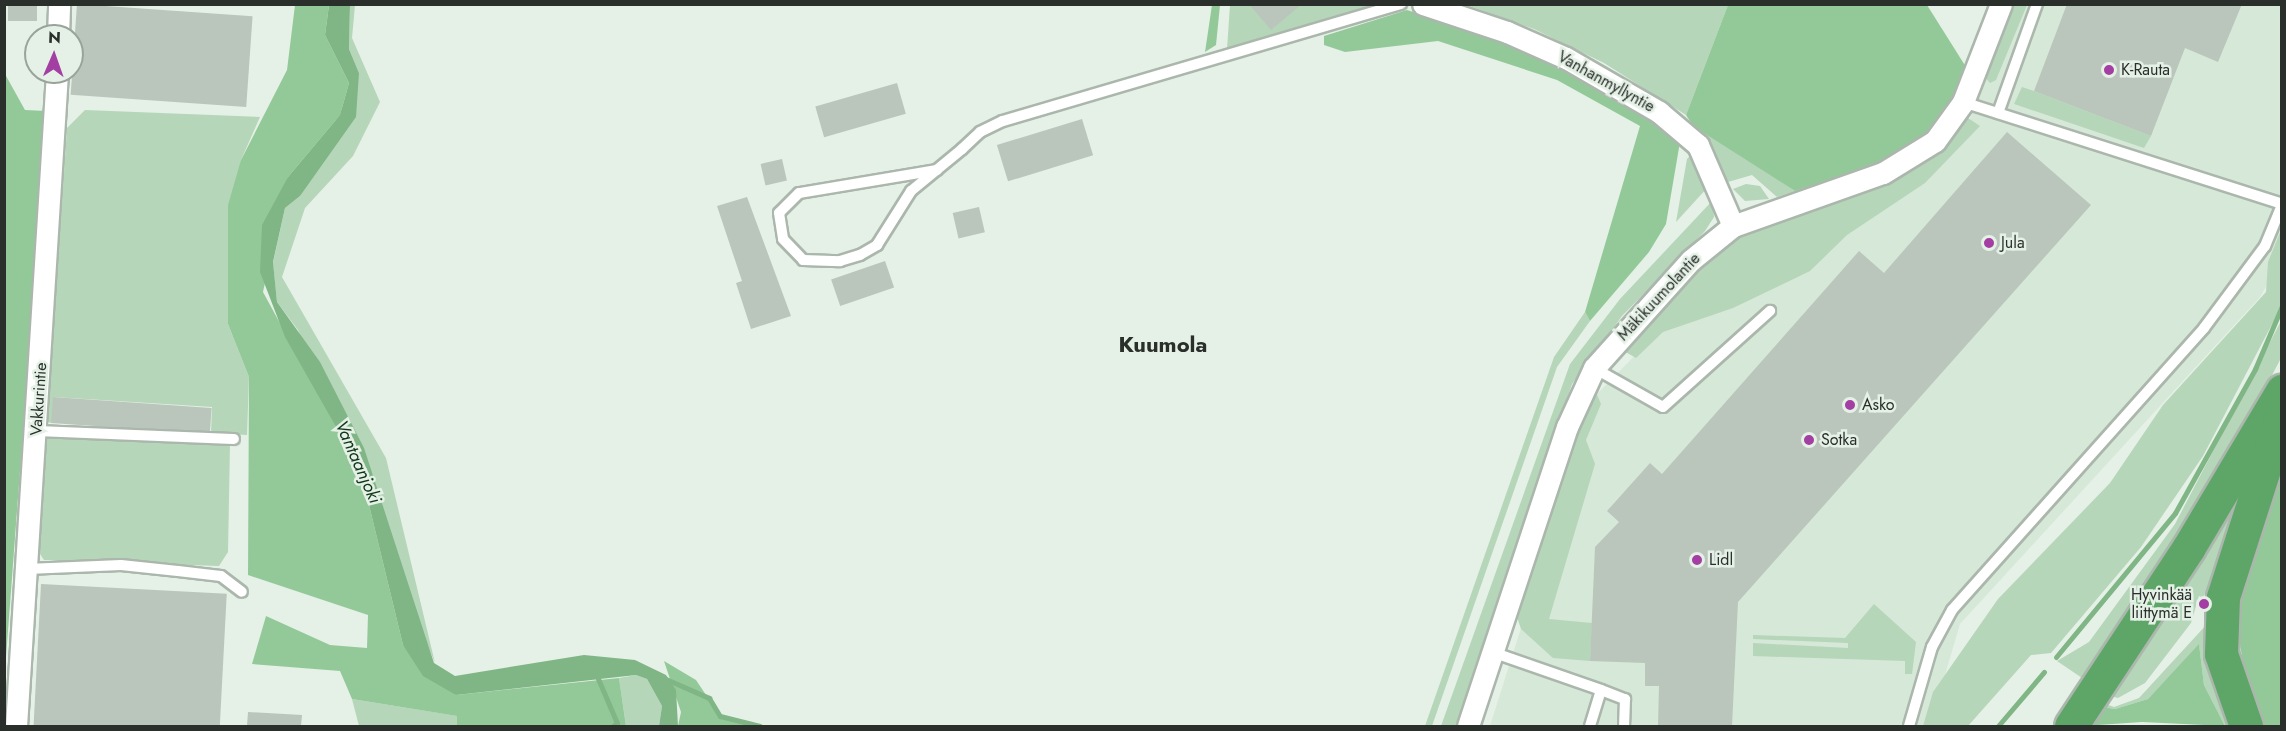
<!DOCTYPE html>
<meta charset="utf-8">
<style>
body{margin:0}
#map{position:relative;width:2286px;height:731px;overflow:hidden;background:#e5f1e6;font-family:Jost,sans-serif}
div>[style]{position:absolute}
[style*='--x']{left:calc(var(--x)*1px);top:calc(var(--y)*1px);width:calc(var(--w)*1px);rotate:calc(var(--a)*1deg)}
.built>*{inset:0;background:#d6e8d7}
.green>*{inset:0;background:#b5d6b8}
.forest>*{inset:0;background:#93c999}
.water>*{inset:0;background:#80b586}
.stream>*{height:5px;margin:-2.5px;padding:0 2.5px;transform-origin:2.5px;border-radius:2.5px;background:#80b586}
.building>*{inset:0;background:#bac6bb;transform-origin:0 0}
.roads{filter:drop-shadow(2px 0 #abb7ac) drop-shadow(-2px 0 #abb7ac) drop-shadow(0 2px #abb7ac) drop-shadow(0 -2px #abb7ac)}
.lane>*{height:10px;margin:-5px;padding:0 5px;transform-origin:5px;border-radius:5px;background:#fff}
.street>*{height:21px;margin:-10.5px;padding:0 10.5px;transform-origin:10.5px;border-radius:10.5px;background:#fff}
.highway>*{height:33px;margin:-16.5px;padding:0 16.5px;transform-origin:16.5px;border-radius:16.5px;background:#5ea568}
.dots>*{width:16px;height:16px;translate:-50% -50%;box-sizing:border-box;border:3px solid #e5f1e6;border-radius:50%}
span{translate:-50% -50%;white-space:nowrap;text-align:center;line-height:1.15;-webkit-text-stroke:5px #e5f1e6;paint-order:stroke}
.poi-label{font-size:16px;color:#2a2f2b}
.left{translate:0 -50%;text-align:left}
.right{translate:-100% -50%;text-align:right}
.street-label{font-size:16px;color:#2a2f2b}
.water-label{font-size:18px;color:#0e3617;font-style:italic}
.district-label{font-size:22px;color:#2a2f2b;font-weight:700}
.frame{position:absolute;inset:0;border:6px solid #2a2f2b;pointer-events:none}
.north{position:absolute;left:24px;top:24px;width:60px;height:60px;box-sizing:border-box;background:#e5f1e6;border:2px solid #9aa39b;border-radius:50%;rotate:2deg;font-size:16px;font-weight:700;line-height:24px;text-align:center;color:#2a2f2b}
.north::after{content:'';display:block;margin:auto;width:21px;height:27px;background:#a33ea3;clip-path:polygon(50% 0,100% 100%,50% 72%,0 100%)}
</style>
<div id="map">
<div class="built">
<i style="clip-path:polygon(2012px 5px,2281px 5px,2281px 260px,2260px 297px,1960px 624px,1930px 726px,1490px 726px,1594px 397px,1664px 326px,1789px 273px,1966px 130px)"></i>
</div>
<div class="green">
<i style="clip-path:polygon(350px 5px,355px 5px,352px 38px,380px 102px,353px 156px,305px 208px,282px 277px,386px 458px,435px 663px,298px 330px,277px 302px,273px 263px,285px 208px,300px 196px,359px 73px,349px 49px)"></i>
<i style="clip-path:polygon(1230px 5px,1380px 5px,1232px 51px,1227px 49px)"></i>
<i style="clip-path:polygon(1467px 5px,1728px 5px,1686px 115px,1604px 63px,1534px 29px)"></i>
<i style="clip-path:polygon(2012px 5px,2027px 5px,1996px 80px,1990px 83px,1984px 76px)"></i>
<i style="clip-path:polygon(2022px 87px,2034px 91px,2151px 136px,2144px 148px,2014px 104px)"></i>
<i style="clip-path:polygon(85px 110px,260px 117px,241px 160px,228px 324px,249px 377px,247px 435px,211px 433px,212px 407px,54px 397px,52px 423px,47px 422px,67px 128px)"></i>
<i style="clip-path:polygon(1968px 118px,1980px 126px,1925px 183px,1847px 235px,1810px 271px,1733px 308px,1663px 332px,1636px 358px,1622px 350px,1677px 282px,1727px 239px,1915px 169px)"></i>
<i style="clip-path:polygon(1693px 126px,1697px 128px,1795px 191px,1777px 197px,1752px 175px,1728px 182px)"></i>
<i style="clip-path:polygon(1692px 154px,1708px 187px,1676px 222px,1687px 159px)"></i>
<i style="clip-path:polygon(1746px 184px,1760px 186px,1769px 199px,1745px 201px,1733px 189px)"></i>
<i style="clip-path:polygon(1713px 200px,1714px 217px,1705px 231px,1622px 316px,1572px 384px,1456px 726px,1441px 726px,1570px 364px,1620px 299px)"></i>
<i style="clip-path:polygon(2281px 230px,2281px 307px,2203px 456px,2141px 547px,2051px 653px,2031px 655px,1968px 726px,1923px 726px,1933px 692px,1998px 599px,2110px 483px,2163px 405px,2266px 292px,2268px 262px)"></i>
<i style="clip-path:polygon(1585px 312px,1590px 321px,1557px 367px,1432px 726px,1425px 726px,1554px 357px)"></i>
<i style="clip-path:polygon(2281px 321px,2281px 358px,2231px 454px,2088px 682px,2057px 661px,2089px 642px,2175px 524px)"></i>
<i style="clip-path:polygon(1595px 390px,1601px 404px,1586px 440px,1595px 464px,1549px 619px,1592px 623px,1590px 661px,1553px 658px,1521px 629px,1516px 614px,1584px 407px)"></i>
<i style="clip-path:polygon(47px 435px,230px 443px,228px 552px,219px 566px,44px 560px,38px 551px)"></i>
<i style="clip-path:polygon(2253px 454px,2215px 575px,2203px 598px,2199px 596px,2191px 623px,2145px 683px,2118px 698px,2101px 694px)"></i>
<i style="clip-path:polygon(1874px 604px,1916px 642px,1912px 674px,1905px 674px,1905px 661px,1753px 656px,1753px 643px,1848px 648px,1848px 643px,1753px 639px,1753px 635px,1845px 638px)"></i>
<i style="clip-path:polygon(2208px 623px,2236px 726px,2225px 726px,2204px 685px,2199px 645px,2148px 699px,2115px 709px,2096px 706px,2097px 701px,2114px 707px,2139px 698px)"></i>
<i style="clip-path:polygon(636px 675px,647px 679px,662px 706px,659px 726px,626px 726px,619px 678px)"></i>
<i style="clip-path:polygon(352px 699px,458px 716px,457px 726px,359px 726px)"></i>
</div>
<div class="forest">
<i style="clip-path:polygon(295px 5px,329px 5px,325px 35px,349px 83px,340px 115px,288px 177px,263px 292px,344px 441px,369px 505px,403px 645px,456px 695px,619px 678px,626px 726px,457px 726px,457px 716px,352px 699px,340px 671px,252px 664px,266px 616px,330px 645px,367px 648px,368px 615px,248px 575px,249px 377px,228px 324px,228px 205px,241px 160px,287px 70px)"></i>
<i style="clip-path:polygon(1212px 5px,1220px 5px,1216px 45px,1205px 52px)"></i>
<i style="clip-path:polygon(1728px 5px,1927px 5px,1966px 67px,1954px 99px,1917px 143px,1876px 165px,1795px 191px,1693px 126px,1686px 115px)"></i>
<i style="clip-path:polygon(1407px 10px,1521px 48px,1655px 122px,1680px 142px,1666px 224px,1649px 252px,1590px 321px,1585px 312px,1640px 126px,1557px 80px,1438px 41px,1345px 52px,1324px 45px,1324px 36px)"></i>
<i style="clip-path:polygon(5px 74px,25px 110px,47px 111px,5px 671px)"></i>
<i style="clip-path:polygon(2281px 454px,2281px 726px,2263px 726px,2248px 696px,2236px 618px)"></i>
<i style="clip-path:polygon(2199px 644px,2204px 685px,2225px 726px,2142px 722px,2083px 726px,2096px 706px,2115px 709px,2148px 699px)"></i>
<i style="clip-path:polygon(664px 661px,696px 680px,720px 716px,760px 726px,678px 726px,681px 712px)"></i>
</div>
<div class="water">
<i style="clip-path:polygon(329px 5px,350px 5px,349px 49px,359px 73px,356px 117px,300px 196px,285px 208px,273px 262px,277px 302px,320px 362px,364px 448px,434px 663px,455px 676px,584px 655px,635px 660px,666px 675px,676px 690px,678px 726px,659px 726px,662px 706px,647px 679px,636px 675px,456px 695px,423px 676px,403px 645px,369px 505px,344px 441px,285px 337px,260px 272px,262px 225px,288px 177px,340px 115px,349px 83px,325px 35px)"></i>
</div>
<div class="stream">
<i style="--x:2056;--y:657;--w:187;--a:-50.4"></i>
<i style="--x:2175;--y:513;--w:165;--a:-60.9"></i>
<i style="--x:2255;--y:369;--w:69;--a:-66.8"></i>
<i style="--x:596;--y:674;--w:53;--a:66.8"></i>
<i style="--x:617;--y:723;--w:5;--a:143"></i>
<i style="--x:659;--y:676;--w:55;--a:23.7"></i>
<i style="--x:709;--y:698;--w:21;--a:59"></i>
<i style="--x:720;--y:716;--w:41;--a:14"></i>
<i style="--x:1998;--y:726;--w:71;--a:-49.6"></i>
</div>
<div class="building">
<i style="left:8px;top:4px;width:29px;height:17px"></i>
<i style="left:77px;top:4px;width:176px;height:91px;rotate:4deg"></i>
<i style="clip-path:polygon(1249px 4px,1302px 4px,1271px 30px)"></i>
<i style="clip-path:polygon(2067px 4px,2242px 4px,2218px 62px,2185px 48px,2151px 136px,2034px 91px)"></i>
<i style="left:897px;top:83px;width:32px;height:85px;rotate:74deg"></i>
<i style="left:1082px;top:119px;width:38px;height:89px;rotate:73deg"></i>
<i style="clip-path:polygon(2007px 132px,2091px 205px,1738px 602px,1732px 726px,1658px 726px,1659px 686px,1645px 686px,1645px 663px,1590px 661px,1595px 547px,1619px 522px,1607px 511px,1650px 463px,1662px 474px,1859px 251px,1884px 273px)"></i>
<i style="left:782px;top:159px;width:22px;height:22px;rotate:77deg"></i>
<i style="clip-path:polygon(747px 197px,791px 316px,751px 329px,736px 283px,742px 281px,717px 206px)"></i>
<i style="left:979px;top:207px;width:26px;height:27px;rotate:77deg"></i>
<i style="left:885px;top:261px;width:28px;height:57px;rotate:71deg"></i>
<i style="left:53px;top:397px;width:159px;height:26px;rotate:4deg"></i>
<i style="left:41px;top:584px;width:186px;height:142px;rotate:3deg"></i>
<i style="clip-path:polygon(248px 712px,302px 715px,301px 726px,247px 726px)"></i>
</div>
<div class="roads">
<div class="lane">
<i style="--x:1963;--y:102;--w:335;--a:17.7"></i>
<i style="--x:1998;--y:113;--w:116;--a:-70.3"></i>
<i style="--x:937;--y:170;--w:140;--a:170.5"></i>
<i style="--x:799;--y:193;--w:28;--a:135"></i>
<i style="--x:779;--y:213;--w:26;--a:81"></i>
<i style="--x:783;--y:239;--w:29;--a:46"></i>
<i style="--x:803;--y:260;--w:37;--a:2"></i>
<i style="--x:840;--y:261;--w:21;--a:-17"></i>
<i style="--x:860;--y:255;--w:20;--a:-30"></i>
<i style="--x:877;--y:245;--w:64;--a:-57.8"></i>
<i style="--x:911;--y:191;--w:66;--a:-39.5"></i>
<i style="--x:962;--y:149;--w:25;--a:-43"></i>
<i style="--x:980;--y:132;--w:25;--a:-26"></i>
<i style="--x:1003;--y:121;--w:415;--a:-16.4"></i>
<i style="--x:1594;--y:368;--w:79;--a:29.5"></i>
<i style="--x:1663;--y:407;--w:144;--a:-41.9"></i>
<i style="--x:36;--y:431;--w:198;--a:2.3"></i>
<i style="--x:27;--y:569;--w:94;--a:-2.4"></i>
<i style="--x:121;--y:565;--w:57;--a:6"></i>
<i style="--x:178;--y:571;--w:43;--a:6.6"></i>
<i style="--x:221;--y:576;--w:26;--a:37"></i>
<i style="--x:1492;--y:652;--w:115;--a:19.2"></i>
<i style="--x:1601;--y:690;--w:38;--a:107"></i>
<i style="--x:1601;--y:690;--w:26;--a:21"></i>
<i style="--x:1625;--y:699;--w:27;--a:92"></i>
<i style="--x:1909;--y:726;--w:82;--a:-73.8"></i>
<i style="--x:1932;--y:647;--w:42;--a:-61.6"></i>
<i style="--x:1952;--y:610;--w:378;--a:-48.2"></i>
<i style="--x:2204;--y:328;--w:102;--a:-53.4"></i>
<i style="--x:2265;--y:246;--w:44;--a:-67.5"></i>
</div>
<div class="street">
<i style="--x:1423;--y:4;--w:89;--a:18.4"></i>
<i style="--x:1507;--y:32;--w:64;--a:23.8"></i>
<i style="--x:1566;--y:58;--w:108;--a:30.1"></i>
<i style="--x:1659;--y:112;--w:51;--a:40.2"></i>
<i style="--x:1698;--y:145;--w:88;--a:66.6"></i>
<i style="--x:58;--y:36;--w:32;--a:-88"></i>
<i style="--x:16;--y:726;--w:655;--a:-86.41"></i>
<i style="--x:1468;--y:726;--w:315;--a:-71.7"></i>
<i style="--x:1567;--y:427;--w:65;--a:-65.4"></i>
<i style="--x:1594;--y:368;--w:145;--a:-48.1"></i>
<i style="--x:1691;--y:260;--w:54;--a:-39"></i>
<i style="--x:1733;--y:226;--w:159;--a:-19.5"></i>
<i style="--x:1883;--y:173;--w:61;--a:-31.6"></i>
<i style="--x:1935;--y:141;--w:48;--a:-54.3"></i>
<i style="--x:1963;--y:102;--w:105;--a:-68.8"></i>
</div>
<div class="highway">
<i style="--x:2071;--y:726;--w:214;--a:-56.6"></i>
<i style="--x:2189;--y:547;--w:182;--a:-59.2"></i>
<i style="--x:2246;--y:726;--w:76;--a:-109.1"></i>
<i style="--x:2221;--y:654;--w:57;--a:-88"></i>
<i style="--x:2223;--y:597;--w:193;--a:-72.2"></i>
</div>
</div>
<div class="dots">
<i style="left:2109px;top:70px;background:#a33ea3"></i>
<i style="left:1989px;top:243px;background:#a33ea3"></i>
<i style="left:1850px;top:405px;background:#a33ea3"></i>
<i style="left:1809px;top:440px;background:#a33ea3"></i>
<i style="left:1697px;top:560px;background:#a33ea3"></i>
<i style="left:2204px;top:604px;background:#a33ea3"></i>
</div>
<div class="poi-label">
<span class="left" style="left:2121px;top:70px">K-Rauta</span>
<span class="left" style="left:2001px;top:243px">Jula</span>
<span class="left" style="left:1862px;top:405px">Asko</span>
<span class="left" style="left:1821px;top:440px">Sotka</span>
<span class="left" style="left:1709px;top:560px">Lidl</span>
<span class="right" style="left:2192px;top:604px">Hyvinkää<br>liittymä E</span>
</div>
<div class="street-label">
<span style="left:1606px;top:82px;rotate:29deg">Vanhanmyllyntie</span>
<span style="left:1659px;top:297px;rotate:-47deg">Mäkikuumolantie</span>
<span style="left:39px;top:399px;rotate:-86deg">Vakkurintie</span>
</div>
<div class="water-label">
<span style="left:358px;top:462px;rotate:66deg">Vantaanjoki</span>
</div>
<div class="district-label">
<span style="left:1163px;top:345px">Kuumola</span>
</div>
<div class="frame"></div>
<div class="north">N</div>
</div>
